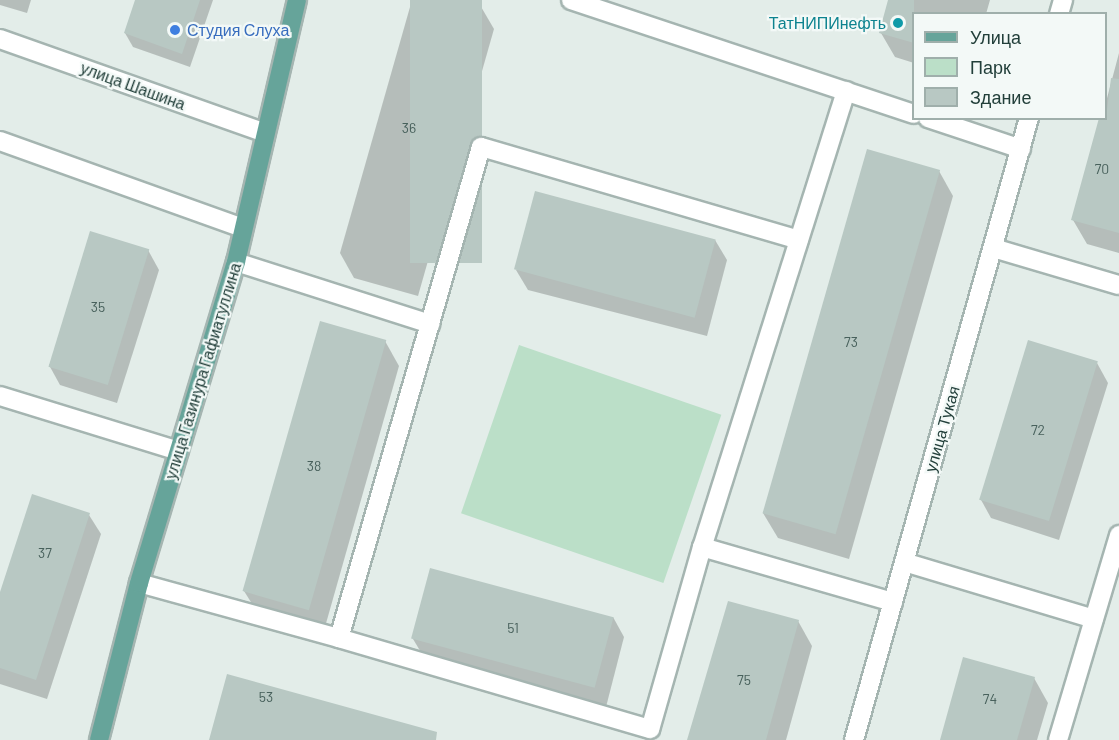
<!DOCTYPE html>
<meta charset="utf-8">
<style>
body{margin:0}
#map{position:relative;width:1119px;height:740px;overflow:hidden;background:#e3ede9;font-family:Barlow,sans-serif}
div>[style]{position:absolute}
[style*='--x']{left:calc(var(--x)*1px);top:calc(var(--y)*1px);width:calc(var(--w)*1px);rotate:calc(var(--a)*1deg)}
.green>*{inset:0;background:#bbdfc8;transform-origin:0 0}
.shadow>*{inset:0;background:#0003}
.building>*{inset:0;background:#b8c8c3;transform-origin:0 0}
.roads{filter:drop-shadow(2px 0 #a5b5b1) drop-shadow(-2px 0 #a5b5b1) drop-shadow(0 2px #a5b5b1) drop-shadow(0 -2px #a5b5b1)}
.minor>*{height:18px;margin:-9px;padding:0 9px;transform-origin:9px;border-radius:9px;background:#fff}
.major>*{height:18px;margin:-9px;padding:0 9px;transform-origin:9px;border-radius:9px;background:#66a49a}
.dots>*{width:16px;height:16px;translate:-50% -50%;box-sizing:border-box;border:3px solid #f3f9f7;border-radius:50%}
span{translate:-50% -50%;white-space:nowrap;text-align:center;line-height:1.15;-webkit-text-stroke:4.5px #f3f9f7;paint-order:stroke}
.number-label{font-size:14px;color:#48615c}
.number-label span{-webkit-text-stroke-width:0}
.culture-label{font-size:16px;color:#0d838f}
.right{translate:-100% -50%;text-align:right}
.shop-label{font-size:16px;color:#366cbe}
.left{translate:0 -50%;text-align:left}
.street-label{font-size:16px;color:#223f3a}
.legend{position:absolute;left:912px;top:12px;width:195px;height:108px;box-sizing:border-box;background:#f3f9f7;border:2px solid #9fafab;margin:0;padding:8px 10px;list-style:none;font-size:18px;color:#223f3a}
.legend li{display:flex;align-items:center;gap:12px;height:30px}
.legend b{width:30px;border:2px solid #9fafab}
</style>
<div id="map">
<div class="green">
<i style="left:519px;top:345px;width:214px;height:178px;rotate:19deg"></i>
</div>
<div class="shadow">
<i style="clip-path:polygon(0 0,31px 0,27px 13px,0 5px)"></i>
<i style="clip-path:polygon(137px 0,213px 0,190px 67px,133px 47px,125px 33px)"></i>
<i style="clip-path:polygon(412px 0,464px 0,480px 5px,494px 29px,418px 296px,354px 278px,340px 253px)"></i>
<i style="clip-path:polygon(890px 0,990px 0,986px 14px,914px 14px,914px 63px,895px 57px,881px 33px)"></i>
<i style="clip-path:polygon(1119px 53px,1119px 253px,1087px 244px,1073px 220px,1106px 118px,1106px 102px)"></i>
<i style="clip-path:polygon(939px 171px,953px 196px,849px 559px,778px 538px,763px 513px)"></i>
<i style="clip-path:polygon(715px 240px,727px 260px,707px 336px,528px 290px,516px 270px)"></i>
<i style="clip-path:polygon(148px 250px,159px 270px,117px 403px,60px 385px,49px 365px)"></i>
<i style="clip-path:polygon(385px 341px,399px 366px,323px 634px,259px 615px,244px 591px)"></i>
<i style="clip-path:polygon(1097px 363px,1108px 383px,1059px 540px,991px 518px,980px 498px)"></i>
<i style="clip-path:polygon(89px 515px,101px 534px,47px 699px,0 684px,0 597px)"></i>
<i style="clip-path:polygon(613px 617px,624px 637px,606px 707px,425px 659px,413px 639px)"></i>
<i style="clip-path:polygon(798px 621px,812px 646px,786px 740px,689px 740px)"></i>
<i style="clip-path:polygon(1034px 678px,1048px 703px,1037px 740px,941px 740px)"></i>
</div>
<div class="building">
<i style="clip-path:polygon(135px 0,200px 0,182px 54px,124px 33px)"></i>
<i style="left:410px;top:0;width:72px;height:263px"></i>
<i style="clip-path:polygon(888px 0,914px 0,914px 43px,879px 33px)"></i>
<i style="clip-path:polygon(1111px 78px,1119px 79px,1119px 233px,1071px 220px,1099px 118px,1106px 118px)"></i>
<i style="left:867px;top:149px;width:76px;height:379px;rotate:16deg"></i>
<i style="left:535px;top:191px;width:187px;height:81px;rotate:15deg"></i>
<i style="left:90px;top:231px;width:62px;height:142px;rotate:17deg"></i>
<i style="left:320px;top:321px;width:69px;height:281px;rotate:16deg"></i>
<i style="left:1028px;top:340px;width:73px;height:167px;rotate:17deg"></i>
<i style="clip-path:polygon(32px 494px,90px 513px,36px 680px,0 668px,0 592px)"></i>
<i style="left:430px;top:568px;width:190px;height:73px;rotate:15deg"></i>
<i style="clip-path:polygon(728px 601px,799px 620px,766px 740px,687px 740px)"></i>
<i style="clip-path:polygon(963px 657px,1035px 677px,1017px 740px,940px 740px)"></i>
<i style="clip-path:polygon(227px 674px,437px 732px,436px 740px,209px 740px)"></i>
</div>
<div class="roads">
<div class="minor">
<i style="--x:571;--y:0;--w:361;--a:18.4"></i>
<i style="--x:1059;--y:14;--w:15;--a:-74"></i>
<i style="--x:0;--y:39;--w:281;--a:19.5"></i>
<i style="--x:846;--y:91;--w:478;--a:107.5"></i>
<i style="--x:702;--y:547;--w:199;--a:16.1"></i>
<i style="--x:928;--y:118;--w:98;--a:18.4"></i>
<i style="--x:0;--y:141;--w:258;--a:19.7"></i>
<i style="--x:993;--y:248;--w:131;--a:16.4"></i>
<i style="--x:236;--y:262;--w:204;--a:17.7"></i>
<i style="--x:0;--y:396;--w:187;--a:17.1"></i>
<i style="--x:702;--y:547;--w:189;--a:105.9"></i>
<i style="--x:650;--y:729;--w:324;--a:-163.7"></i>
<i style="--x:339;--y:638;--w:511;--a:-73.87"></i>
<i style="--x:481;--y:147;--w:331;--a:16.3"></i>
<i style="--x:904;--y:562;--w:198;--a:16.7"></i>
<i style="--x:139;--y:583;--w:207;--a:15.4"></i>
<i style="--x:854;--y:740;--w:646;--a:-74.29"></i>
<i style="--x:1058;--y:740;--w:214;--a:-73.4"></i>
</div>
<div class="major">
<i style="--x:99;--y:740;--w:162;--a:-75.7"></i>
<i style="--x:139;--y:583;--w:335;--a:-73.2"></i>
<i style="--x:236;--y:262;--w:269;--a:-76.9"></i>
</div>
</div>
<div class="dots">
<i style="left:898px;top:23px;background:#0f9aa8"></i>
<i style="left:175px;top:30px;background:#3f7fe0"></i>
</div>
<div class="number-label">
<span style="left:409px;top:128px">36</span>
<span style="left:1102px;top:169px">70</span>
<span style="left:98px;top:307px">35</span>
<span style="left:851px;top:342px">73</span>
<span style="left:1038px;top:430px">72</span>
<span style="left:314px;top:466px">38</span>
<span style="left:45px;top:553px">37</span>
<span style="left:513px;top:628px">51</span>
<span style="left:744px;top:680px">75</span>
<span style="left:266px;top:697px">53</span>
<span style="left:990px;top:699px">74</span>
</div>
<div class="culture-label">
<span class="right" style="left:886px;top:23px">ТатНИПИнефть</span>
</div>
<div class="shop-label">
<span class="left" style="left:187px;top:30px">Студия Слуха</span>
</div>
<div class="street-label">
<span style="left:133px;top:86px;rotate:20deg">улица Шашина</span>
<span style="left:203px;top:371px;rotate:-73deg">улица Газинура Гафиатуллина</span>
<span style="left:942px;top:429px;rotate:-74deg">улица Тукая</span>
</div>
<ul class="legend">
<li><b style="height:8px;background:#66a49a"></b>Улица</li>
<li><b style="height:16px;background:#bbdfc8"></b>Парк</li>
<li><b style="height:16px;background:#b8c8c3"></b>Здание</li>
</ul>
</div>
